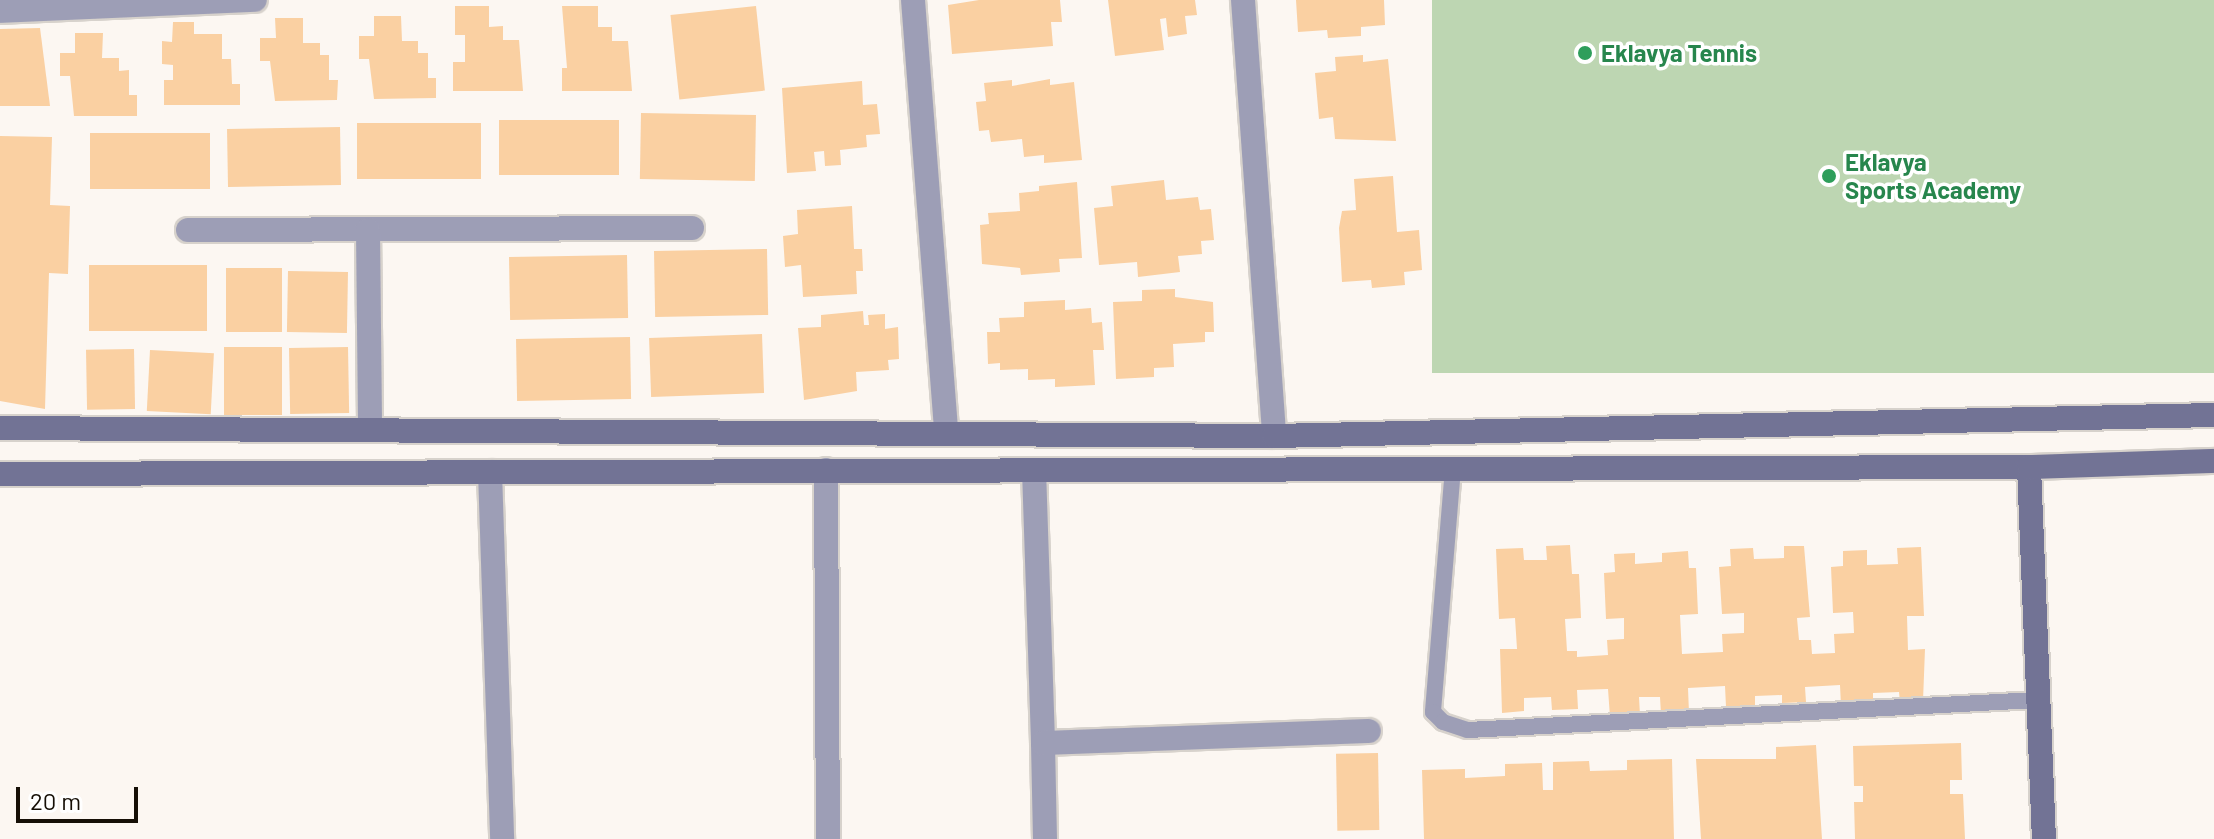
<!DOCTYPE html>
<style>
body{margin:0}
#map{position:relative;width:2214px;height:839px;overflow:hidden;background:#fcf7f2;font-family:Barlow,sans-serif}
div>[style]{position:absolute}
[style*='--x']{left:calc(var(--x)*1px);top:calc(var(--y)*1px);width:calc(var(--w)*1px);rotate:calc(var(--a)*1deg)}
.green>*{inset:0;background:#bdd6b2;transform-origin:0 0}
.building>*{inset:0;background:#fad0a2;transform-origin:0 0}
.roads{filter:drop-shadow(2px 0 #d7d2cc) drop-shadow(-2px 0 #d7d2cc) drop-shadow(0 2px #d7d2cc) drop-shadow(0 -2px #d7d2cc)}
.lane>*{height:16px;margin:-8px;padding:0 8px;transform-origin:8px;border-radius:8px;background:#9d9eb6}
.street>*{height:24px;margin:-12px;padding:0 12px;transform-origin:12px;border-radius:12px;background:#9d9eb6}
.secondary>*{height:24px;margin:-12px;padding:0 12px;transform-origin:12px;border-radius:12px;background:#727395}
.dots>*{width:22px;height:22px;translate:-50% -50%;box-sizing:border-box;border:4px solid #fff;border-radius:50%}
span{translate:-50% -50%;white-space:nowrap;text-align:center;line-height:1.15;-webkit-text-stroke:7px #fff;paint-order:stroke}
.leisure-label{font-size:24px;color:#27864d;font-weight:700}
.left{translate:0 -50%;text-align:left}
.scale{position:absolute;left:16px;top:787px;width:122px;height:36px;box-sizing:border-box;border:4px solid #160f06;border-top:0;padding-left:10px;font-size:24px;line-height:28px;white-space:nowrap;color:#160f06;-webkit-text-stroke:6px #fff;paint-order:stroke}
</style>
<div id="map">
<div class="green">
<i style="left:1432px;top:0;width:782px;height:373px"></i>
</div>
<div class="building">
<i style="clip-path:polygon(979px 0,1060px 0,1062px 22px,1051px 22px,1053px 46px,952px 54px,948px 5px)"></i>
<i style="clip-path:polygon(1108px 0,1195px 0,1197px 15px,1185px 16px,1187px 34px,1168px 37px,1166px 18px,1160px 19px,1164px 50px,1115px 56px)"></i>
<i style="clip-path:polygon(1296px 0,1384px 0,1385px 25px,1361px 27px,1361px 36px,1328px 38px,1327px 30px,1298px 32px)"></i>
<i style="clip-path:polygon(455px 6px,489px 6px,489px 27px,503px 26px,503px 40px,519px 40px,523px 91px,453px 91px,453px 62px,465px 62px,465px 35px,455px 35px)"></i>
<i style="clip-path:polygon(562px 6px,598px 6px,598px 27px,612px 27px,612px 41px,628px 41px,632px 91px,562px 91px,562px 68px,567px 68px)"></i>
<i style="left:756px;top:6px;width:85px;height:86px;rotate:84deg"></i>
<i style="clip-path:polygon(374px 16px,401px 16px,402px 41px,418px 41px,418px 53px,428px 53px,428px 78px,436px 78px,436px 98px,374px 99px,369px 59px,359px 59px,359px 36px,374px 36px)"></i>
<i style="clip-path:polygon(275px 18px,303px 18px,303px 43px,320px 43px,320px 55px,329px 55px,329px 80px,338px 80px,337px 100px,275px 101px,270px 61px,260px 61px,260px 38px,276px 38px)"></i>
<i style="clip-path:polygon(173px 22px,194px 22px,194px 34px,222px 34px,222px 59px,231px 59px,232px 84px,240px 84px,240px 105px,164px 105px,164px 80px,173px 80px,173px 65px,162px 64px,162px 41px,172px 42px)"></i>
<i style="clip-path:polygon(40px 28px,50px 106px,0 106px,0 29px)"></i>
<i style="clip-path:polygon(75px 33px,103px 33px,102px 58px,119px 58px,119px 71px,129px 70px,129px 95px,137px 95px,137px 116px,74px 116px,70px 76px,60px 76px,60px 53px,75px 53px)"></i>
<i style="clip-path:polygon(1363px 55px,1363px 62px,1388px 59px,1396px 141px,1335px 139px,1333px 117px,1319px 119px,1315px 73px,1336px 71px,1335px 57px)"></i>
<i style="clip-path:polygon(1050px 79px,1050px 85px,1074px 82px,1082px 160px,1044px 163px,1044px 155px,1024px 157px,1022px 139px,991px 142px,989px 130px,979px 131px,976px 102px,986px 101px,984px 83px,1012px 80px,1012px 86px)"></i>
<i style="clip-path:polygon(862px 81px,863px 105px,877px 104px,880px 134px,866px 135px,867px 147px,840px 150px,841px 165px,825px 166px,824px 151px,814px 152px,816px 171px,787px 173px,782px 88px)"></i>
<i style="left:641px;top:113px;width:115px;height:66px;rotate:1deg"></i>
<i style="left:499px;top:120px;width:120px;height:55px"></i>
<i style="left:481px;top:123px;width:56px;height:124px;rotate:90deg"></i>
<i style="left:340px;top:127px;width:58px;height:113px;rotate:89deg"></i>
<i style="left:210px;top:133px;width:56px;height:120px;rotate:90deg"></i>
<i style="clip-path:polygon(0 136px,52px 137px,50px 205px,70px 206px,68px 274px,49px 273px,45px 409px,0 401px)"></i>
<i style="clip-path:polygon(1393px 176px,1397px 232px,1419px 230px,1422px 270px,1404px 272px,1405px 285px,1372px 288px,1371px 280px,1342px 282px,1339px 228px,1342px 211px,1356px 210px,1354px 179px)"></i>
<i style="clip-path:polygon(1164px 180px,1166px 200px,1198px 197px,1200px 210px,1211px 209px,1214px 240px,1201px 241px,1202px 254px,1178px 256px,1180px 272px,1138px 277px,1137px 262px,1099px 265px,1094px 208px,1113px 206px,1111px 186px)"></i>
<i style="clip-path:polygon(1077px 182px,1082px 258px,1059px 259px,1060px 272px,1021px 275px,1020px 268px,982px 264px,980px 225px,989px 224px,988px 213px,1020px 211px,1019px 193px,1039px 191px,1039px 186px)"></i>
<i style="clip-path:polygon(852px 206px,854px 249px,862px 249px,863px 271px,856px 271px,857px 294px,803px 297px,801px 265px,785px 267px,783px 236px,798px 234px,797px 210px)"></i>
<i style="left:767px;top:249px;width:66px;height:113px;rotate:89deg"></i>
<i style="left:627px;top:255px;width:63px;height:118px;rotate:89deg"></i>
<i style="left:89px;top:265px;width:118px;height:66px"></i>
<i style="left:226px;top:268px;width:56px;height:64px"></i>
<i style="left:288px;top:271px;width:60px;height:61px;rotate:1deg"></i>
<i style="clip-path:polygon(1175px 289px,1175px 297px,1213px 302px,1214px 332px,1205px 332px,1205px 342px,1173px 344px,1174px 367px,1154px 368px,1154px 377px,1116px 379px,1113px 302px,1142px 301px,1142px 290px)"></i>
<i style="clip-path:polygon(1065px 300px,1065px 310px,1091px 308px,1092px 323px,1102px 322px,1104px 350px,1093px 350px,1095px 385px,1055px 387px,1055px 379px,1028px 380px,1028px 369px,1000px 370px,1000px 363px,988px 364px,987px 332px,1000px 332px,999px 318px,1024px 317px,1024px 302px)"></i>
<i style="clip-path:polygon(863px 311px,864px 325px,869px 325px,868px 315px,885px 314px,885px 329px,898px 327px,899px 359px,888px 360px,889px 370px,856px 372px,857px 391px,804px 400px,798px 328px,821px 327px,821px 315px)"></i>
<i style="left:762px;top:334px;width:59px;height:113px;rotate:88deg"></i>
<i style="left:630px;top:337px;width:62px;height:114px;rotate:89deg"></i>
<i style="left:224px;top:347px;width:58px;height:68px"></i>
<i style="left:348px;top:347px;width:66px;height:59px;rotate:89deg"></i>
<i style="left:134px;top:349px;width:60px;height:48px;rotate:89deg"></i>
<i style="left:150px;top:350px;width:64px;height:61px;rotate:3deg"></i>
<i style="clip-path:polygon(1570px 545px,1572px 574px,1579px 574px,1581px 618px,1565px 619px,1567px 651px,1577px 651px,1577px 657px,1608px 655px,1607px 640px,1624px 639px,1624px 618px,1606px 619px,1604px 573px,1615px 572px,1614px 554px,1635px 553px,1635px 564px,1662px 562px,1662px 553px,1688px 551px,1689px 568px,1696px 568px,1698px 614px,1680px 615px,1682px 654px,1723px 652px,1722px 634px,1744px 633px,1744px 613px,1722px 614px,1719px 567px,1731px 566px,1730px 549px,1753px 548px,1754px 559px,1784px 558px,1784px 546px,1804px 546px,1810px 617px,1797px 618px,1799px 640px,1811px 640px,1812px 654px,1835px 653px,1834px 634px,1854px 633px,1853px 612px,1833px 613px,1831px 567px,1843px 566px,1843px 551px,1867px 550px,1867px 565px,1898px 564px,1897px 548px,1921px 547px,1924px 616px,1907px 616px,1908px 650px,1925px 649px,1923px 701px,1900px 703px,1899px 692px,1873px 693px,1873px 704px,1841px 706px,1840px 685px,1805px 687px,1806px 702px,1782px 703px,1782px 695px,1755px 696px,1755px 705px,1726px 707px,1725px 686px,1688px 688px,1689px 713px,1661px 714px,1660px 697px,1639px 697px,1640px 715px,1610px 717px,1608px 689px,1577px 690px,1578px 709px,1552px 710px,1551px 697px,1524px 698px,1524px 711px,1502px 713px,1500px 649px,1517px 649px,1515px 618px,1499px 619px,1496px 549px,1523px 548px,1524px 560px,1547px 560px,1546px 546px)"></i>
<i style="clip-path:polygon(1961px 743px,1962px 780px,1950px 780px,1950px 794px,1963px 794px,1965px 839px,1855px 839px,1854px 802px,1863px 802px,1863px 786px,1854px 786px,1853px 746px)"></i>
<i style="clip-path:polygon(1816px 745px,1822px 839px,1701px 839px,1696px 759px,1776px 759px,1776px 747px)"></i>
<i style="left:1378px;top:753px;width:77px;height:42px;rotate:89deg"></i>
<i style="clip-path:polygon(1672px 759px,1674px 839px,1424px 839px,1422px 770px,1465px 769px,1465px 778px,1505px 776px,1505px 764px,1542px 763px,1543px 790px,1553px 790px,1553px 762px,1589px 761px,1590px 771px,1627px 770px,1627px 760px)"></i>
</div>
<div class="roads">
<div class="lane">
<i style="--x:1453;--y:468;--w:245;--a:94.7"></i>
<i style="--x:1433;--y:712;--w:14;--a:45"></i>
<i style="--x:1443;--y:722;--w:26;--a:18"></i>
<i style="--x:1468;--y:730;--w:569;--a:-3.02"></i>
</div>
<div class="street">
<i style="--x:913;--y:0;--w:432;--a:85.6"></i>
<i style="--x:1243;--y:0;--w:437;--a:85.9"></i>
<i style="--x:0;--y:11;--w:255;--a:-2.5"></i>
<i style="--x:188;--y:230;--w:504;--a:-0.23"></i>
<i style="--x:368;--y:230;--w:199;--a:89.4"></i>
<i style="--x:826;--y:470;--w:369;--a:89.7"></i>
<i style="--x:1034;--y:470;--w:273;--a:88.1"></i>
<i style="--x:490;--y:472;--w:367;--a:88.1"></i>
<i style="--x:1045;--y:839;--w:96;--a:-91.2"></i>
<i style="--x:1043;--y:743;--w:326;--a:-2.1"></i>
</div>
<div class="secondary">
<i style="--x:0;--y:428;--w:1274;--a:0.36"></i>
<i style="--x:1274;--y:436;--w:940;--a:-1.28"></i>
<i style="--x:2029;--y:467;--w:372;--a:87.7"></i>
<i style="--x:0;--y:474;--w:2029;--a:-0.2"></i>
<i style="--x:2029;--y:467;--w:185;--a:-1.9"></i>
</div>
</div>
<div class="dots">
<i style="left:1585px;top:53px;background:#2e9e5b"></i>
<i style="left:1829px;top:176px;background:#2e9e5b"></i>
</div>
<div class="leisure-label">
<span class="left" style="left:1601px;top:53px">Eklavya Tennis</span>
<span class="left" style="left:1845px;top:176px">Eklavya<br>Sports Academy</span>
</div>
<div class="scale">20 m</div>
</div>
